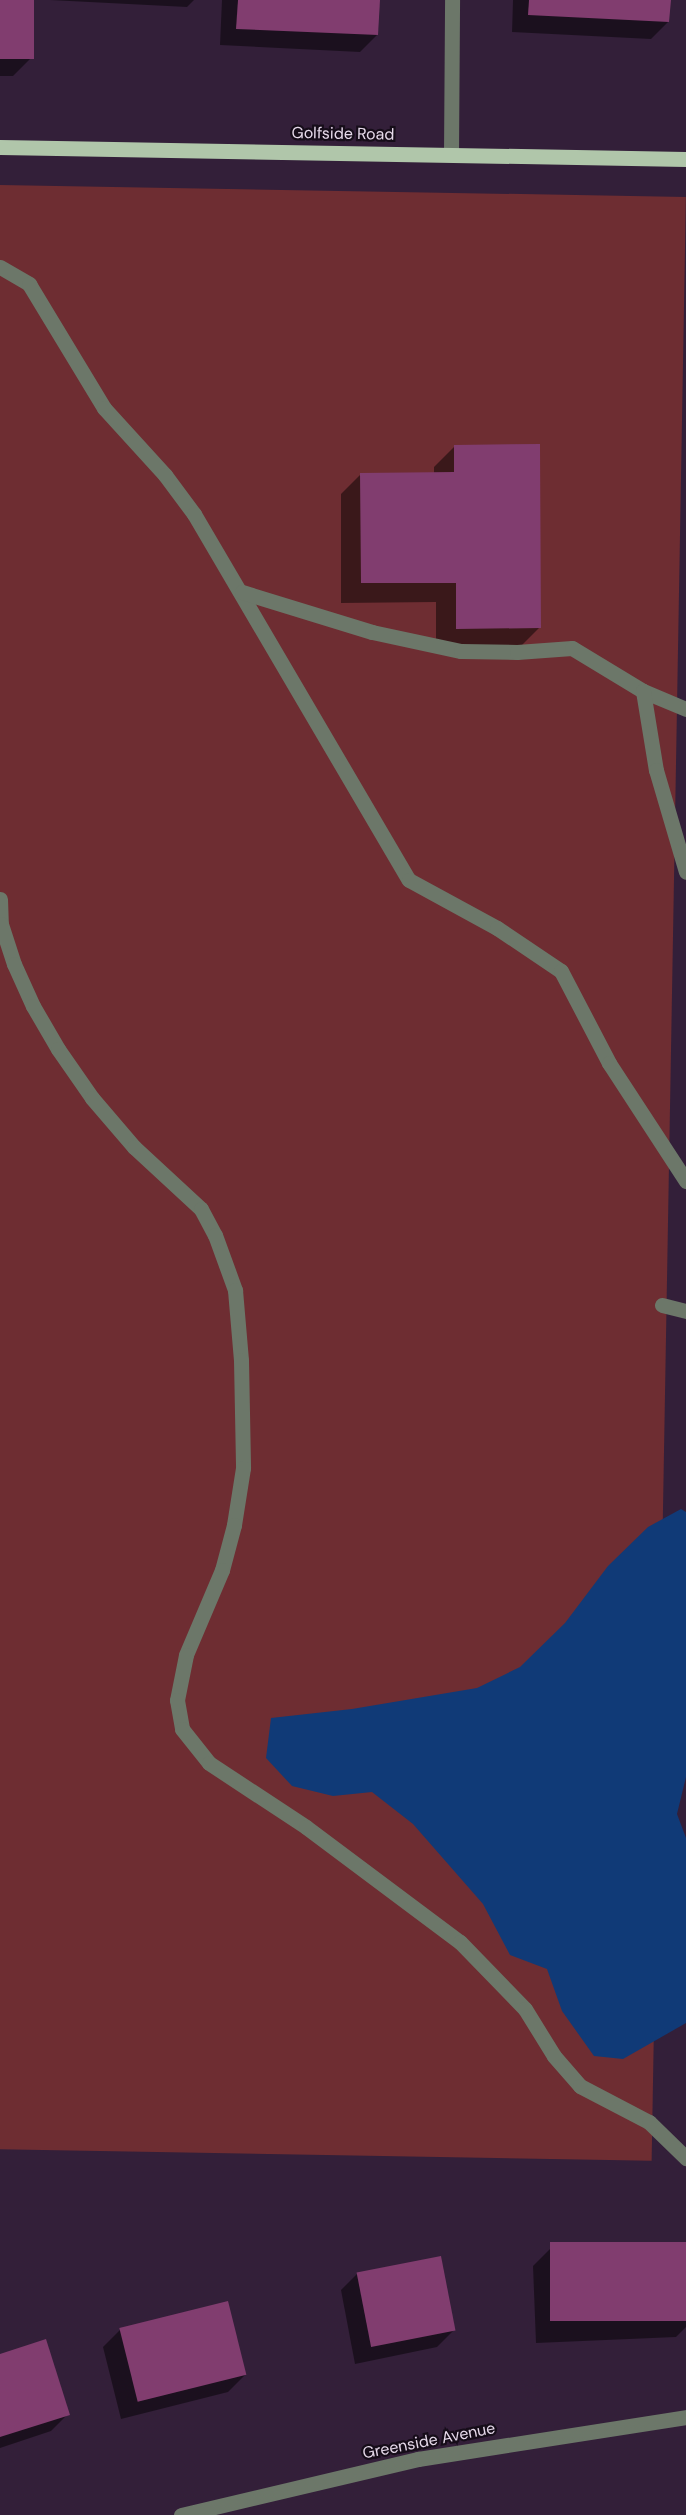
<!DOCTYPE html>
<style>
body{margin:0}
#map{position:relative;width:686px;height:2515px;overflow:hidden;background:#331f39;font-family:"DM Sans",sans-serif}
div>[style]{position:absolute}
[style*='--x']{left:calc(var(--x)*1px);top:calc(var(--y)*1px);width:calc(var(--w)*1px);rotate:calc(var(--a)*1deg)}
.green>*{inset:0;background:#6e2d32;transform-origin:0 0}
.water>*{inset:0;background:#103a77}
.shadow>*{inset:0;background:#0007}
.building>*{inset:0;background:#813d6f;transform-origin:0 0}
.minor>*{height:15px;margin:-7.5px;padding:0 7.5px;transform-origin:7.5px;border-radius:7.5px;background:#6c7769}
.major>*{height:15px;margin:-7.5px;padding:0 7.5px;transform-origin:7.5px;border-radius:7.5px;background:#b0c6aa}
span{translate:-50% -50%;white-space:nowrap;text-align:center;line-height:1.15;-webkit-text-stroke:4.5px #160d19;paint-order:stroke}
.street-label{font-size:16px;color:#e6d9ea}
</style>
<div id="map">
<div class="green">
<i style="left:0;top:185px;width:686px;height:1964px;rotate:1deg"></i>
</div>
<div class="water">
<i style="clip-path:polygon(681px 1509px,686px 1512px,686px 1777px,677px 1814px,686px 1838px,686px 2023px,623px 2059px,594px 2056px,562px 2011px,547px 1969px,510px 1955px,483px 1904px,413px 1824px,372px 1792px,333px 1796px,292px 1786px,266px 1758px,271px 1718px,352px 1709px,477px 1688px,520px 1667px,565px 1623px,608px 1566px,648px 1527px)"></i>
</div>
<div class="shadow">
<i style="clip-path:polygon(0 0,32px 0,30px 59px,13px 76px,0 76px)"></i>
<i style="clip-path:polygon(50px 0,194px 0,187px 7px)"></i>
<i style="clip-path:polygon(222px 0,378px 0,377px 35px,360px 52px,220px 45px)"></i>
<i style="clip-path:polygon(513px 0,669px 0,668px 22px,651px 39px,512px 32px)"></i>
<i style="clip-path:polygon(454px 447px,540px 627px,519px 648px,436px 648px,436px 602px,341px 603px,341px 494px,361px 474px,434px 474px,434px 467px)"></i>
<i style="clip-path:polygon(686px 2244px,686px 2327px,676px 2337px,536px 2343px,533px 2266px,550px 2249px)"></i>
<i style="clip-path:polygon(358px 2273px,454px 2330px,437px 2347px,355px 2364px,341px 2290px)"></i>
<i style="clip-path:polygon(227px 2303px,245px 2375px,228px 2392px,121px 2419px,103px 2347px,120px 2330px)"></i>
<i style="clip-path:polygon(0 2356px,68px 2414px,51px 2431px,0 2448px)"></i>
</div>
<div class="building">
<i style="left:0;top:0;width:34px;height:59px"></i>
<i style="clip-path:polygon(238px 0,380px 0,378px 35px,236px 29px)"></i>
<i style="clip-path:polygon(529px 0,671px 0,669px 22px,528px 15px)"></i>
<i style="clip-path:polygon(540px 444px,541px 628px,456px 629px,456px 583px,361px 583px,360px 473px,454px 472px,454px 445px)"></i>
<i style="left:686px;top:2242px;width:79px;height:136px;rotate:90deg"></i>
<i style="left:441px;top:2256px;width:76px;height:86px;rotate:79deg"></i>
<i style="left:228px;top:2301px;width:76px;height:112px;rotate:76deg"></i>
<i style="clip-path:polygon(46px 2339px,70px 2415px,0 2437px,0 2354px)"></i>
</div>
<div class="minor">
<i style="--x:451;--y:154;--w:154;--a:-89.6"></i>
<i style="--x:0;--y:267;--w:34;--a:30"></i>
<i style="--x:29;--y:284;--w:145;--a:58.8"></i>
<i style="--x:104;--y:408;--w:91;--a:47.7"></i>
<i style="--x:165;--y:475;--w:49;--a:53.4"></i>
<i style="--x:194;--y:514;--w:424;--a:59.6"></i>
<i style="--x:409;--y:880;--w:100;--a:28.6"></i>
<i style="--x:497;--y:928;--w:77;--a:33.9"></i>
<i style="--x:561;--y:971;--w:104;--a:62.4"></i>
<i style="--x:609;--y:1063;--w:141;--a:56.9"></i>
<i style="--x:242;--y:592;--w:136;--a:17.1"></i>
<i style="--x:372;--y:632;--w:91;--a:12.1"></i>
<i style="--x:461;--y:651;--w:56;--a:1"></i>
<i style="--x:517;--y:652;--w:55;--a:-4.2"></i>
<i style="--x:572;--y:648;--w:83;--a:31.2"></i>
<i style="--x:643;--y:691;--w:47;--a:22.7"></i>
<i style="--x:643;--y:691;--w:80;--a:80.7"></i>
<i style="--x:656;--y:770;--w:106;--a:73.6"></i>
<i style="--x:0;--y:899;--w:25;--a:88"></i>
<i style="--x:1;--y:924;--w:42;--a:72"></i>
<i style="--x:14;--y:964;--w:46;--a:65.7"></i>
<i style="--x:33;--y:1006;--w:50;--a:59.8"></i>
<i style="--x:58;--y:1049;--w:60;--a:55.2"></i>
<i style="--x:92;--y:1098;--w:65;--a:49.4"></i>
<i style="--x:134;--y:1147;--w:91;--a:42.8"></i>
<i style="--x:201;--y:1209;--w:30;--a:62"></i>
<i style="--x:215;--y:1235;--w:59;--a:70"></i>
<i style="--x:235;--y:1290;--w:70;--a:85.1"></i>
<i style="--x:241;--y:1360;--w:108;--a:88.9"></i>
<i style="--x:243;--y:1468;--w:58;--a:99"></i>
<i style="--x:234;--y:1525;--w:47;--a:104.9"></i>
<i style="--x:222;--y:1570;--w:92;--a:113"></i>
<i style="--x:186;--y:1655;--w:46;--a:101.3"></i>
<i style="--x:177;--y:1700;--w:29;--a:80"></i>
<i style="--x:182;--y:1729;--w:43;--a:51.5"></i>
<i style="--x:209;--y:1763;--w:116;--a:33.4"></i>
<i style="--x:306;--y:1827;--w:192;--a:36.8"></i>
<i style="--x:460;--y:1942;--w:93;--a:45.9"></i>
<i style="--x:525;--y:2009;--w:55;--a:58.3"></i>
<i style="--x:554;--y:2056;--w:40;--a:49"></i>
<i style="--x:580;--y:2086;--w:78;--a:27.6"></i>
<i style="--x:649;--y:2122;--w:52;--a:44.2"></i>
<i style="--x:662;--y:1305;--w:25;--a:14"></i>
<i style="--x:181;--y:2515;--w:244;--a:-13.3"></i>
<i style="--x:418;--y:2459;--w:271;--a:-8.9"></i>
</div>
<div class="major">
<i style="--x:0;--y:147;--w:686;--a:1"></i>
</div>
<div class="street-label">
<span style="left:343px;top:134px;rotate:1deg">Golfside Road</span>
<span style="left:429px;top:2441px;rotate:-11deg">Greenside Avenue</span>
</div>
</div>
